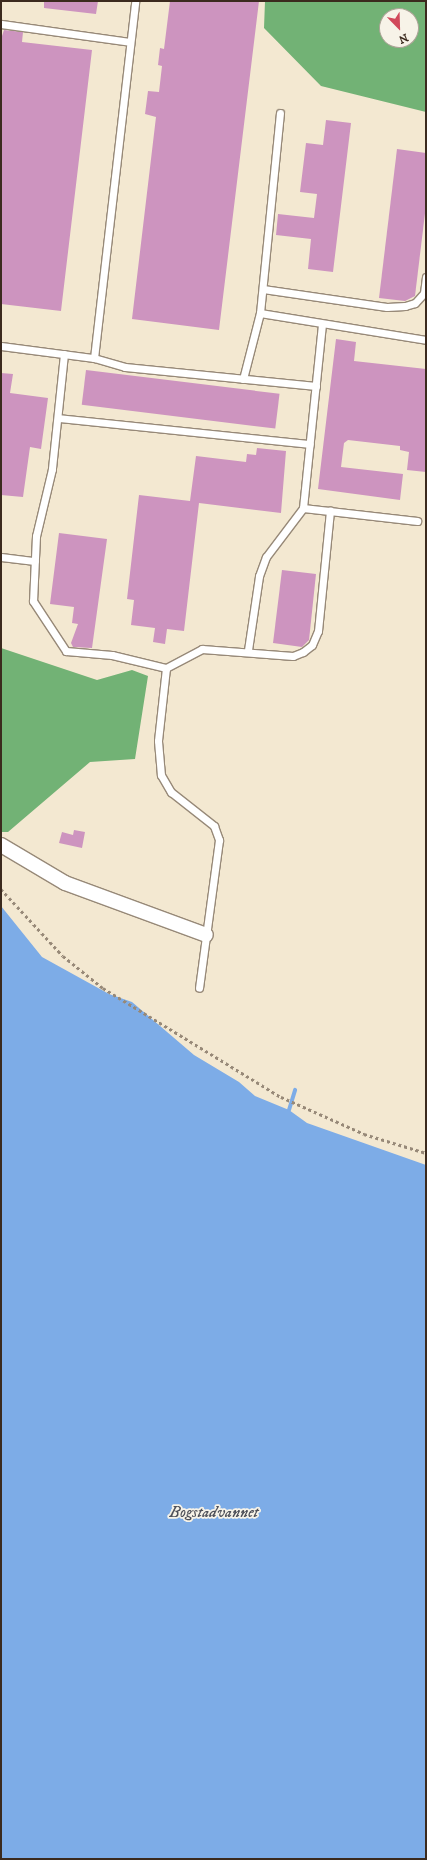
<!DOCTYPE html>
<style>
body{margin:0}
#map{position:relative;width:427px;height:1860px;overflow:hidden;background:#f3e8d1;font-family:"IM FELL DW Pica",serif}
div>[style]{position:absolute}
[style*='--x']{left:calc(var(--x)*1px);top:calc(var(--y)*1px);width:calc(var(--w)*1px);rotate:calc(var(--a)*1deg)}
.forest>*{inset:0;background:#72b275}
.water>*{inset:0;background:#7dace7}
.stream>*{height:4px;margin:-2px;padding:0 2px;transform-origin:2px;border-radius:2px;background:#7dace7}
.building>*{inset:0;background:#cd94bf;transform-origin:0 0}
.path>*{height:2.5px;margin-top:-1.25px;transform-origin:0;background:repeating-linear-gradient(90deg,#978978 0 3px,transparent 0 6px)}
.roads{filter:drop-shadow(1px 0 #978978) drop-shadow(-1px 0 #978978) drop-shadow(0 1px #978978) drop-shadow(0 -1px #978978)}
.lane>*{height:7px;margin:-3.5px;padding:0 3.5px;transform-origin:3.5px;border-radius:3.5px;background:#fff}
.street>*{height:14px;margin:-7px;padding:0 7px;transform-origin:7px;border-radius:7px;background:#fff}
span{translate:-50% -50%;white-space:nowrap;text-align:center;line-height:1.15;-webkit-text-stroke:3.5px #f7f3e8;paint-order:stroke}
.water-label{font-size:16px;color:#4f515a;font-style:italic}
.frame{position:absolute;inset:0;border:2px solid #3b2a1e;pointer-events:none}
.north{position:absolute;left:379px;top:8px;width:40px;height:40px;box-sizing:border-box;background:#f7f3e8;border:1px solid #aca397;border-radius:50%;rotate:157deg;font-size:11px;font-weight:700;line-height:16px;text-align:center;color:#3b2a1e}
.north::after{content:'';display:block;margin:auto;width:14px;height:18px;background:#d1495b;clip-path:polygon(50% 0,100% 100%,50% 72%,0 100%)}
</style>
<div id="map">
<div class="forest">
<i style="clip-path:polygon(evenodd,265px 1px,426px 1px,426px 112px,321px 86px,264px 28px,265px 1px,387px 16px,411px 16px,411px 40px,387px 40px,387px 16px)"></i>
<i style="clip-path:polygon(1px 648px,97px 680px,132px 670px,148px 676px,135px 759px,90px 762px,8px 832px,1px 832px)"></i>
</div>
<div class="water">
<i style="clip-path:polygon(1px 906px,42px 957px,109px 994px,132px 1002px,194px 1055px,239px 1082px,255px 1096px,289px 1110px,307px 1123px,426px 1165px,426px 1859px,1px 1859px)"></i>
</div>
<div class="stream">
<i style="--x:289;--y:1110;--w:21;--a:-73"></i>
</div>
<div class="building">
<i style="clip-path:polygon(44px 1px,98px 1px,96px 14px,44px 8px)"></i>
<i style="clip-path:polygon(170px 1px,259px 1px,219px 330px,132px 319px,156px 117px,145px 114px,148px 91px,159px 92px,162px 66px,158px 65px,160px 48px,164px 49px)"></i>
<i style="clip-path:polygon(4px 30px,23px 32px,22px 42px,92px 50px,61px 311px,1px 304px,1px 39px)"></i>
<i style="clip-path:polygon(326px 120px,351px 123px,333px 272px,308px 269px,311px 239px,276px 235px,278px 214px,314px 218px,317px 194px,300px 192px,306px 143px,323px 145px)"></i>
<i style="clip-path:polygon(397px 149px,426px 153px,426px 205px,415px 296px,405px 301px,379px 298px)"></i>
<i style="clip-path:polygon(336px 339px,356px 342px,354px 361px,426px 369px,426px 472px,407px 470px,409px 452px,400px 450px,400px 446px,348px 440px,344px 443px,341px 467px,403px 474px,400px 500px,318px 489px)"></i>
<i style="left:86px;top:370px;width:195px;height:35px;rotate:7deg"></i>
<i style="clip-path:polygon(1px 373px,13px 374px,10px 393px,48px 398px,41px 449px,30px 447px,23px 497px,1px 495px)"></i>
<i style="clip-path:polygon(257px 448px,286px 451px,281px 513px,199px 503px,184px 631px,167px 629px,165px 644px,153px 642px,155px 628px,131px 625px,134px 600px,127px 599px,139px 495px,190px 501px,196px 456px,246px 462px,247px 454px,256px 455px)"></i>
<i style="clip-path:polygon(59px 533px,107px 539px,92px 648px,73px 647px,71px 643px,78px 624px,72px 623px,74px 607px,50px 604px)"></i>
<i style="clip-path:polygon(282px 570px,316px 574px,309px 640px,302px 647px,273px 643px)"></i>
<i style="clip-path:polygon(74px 830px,85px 832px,82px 848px,59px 843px,62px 832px,73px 835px)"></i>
</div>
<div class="path">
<i style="--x:1;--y:889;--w:91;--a:47.2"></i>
<i style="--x:63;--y:956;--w:51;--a:38.7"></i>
<i style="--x:103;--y:988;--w:209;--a:31.5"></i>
<i style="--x:281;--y:1097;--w:91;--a:24"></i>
<i style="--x:364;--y:1134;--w:65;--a:17"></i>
</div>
<div class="roads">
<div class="lane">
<i style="--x:1;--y:24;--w:130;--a:7.9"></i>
<i style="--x:263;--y:289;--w:125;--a:8.3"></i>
<i style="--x:387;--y:307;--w:18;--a:-3"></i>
<i style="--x:405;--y:306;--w:10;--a:-17"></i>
<i style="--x:415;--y:303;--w:13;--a:-48"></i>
<i style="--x:424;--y:293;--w:16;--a:-83"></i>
<i style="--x:260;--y:313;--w:168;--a:9.2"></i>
<i style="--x:1;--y:346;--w:94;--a:7.4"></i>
<i style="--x:94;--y:358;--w:32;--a:16"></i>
<i style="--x:125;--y:367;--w:192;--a:5.7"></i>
<i style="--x:64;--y:354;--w:116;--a:96"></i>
<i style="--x:52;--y:469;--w:69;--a:103.4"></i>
<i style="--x:36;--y:536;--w:65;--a:92.6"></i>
<i style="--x:33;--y:601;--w:60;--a:56.6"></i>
<i style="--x:66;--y:651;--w:46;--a:5"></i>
<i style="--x:112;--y:655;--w:56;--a:13.5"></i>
<i style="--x:166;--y:668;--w:41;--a:-27.8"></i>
<i style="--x:202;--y:649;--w:91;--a:4.4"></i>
<i style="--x:293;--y:656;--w:11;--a:-22"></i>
<i style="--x:303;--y:652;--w:11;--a:-38"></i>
<i style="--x:312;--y:645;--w:15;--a:-67"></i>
<i style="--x:318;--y:631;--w:121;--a:-84.3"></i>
<i style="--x:94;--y:358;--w:359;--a:-83.4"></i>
<i style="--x:243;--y:379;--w:68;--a:-75.6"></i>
<i style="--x:260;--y:313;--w:201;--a:-84.3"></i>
<i style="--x:58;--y:418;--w:253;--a:5.9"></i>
<i style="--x:303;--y:508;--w:115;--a:6.5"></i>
<i style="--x:1;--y:557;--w:34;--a:7"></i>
<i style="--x:248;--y:650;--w:75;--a:-81.5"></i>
<i style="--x:259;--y:576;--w:20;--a:-70"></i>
<i style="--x:266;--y:557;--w:61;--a:-52.9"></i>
<i style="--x:303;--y:508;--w:184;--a:-84.1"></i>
<i style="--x:166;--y:668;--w:73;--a:96.3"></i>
<i style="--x:158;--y:741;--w:34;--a:85"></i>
<i style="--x:161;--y:775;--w:20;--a:60"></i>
<i style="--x:171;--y:792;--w:55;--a:38.3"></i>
<i style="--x:214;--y:826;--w:15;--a:70"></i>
<i style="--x:219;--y:840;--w:149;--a:97.7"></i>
</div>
<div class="street">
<i style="--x:1;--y:845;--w:74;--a:30.7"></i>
<i style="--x:65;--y:883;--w:150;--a:20.2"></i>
</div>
</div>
<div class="water-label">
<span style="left:214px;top:1512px">Bogstadvannet</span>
</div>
<div class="frame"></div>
<div class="north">N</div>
</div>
